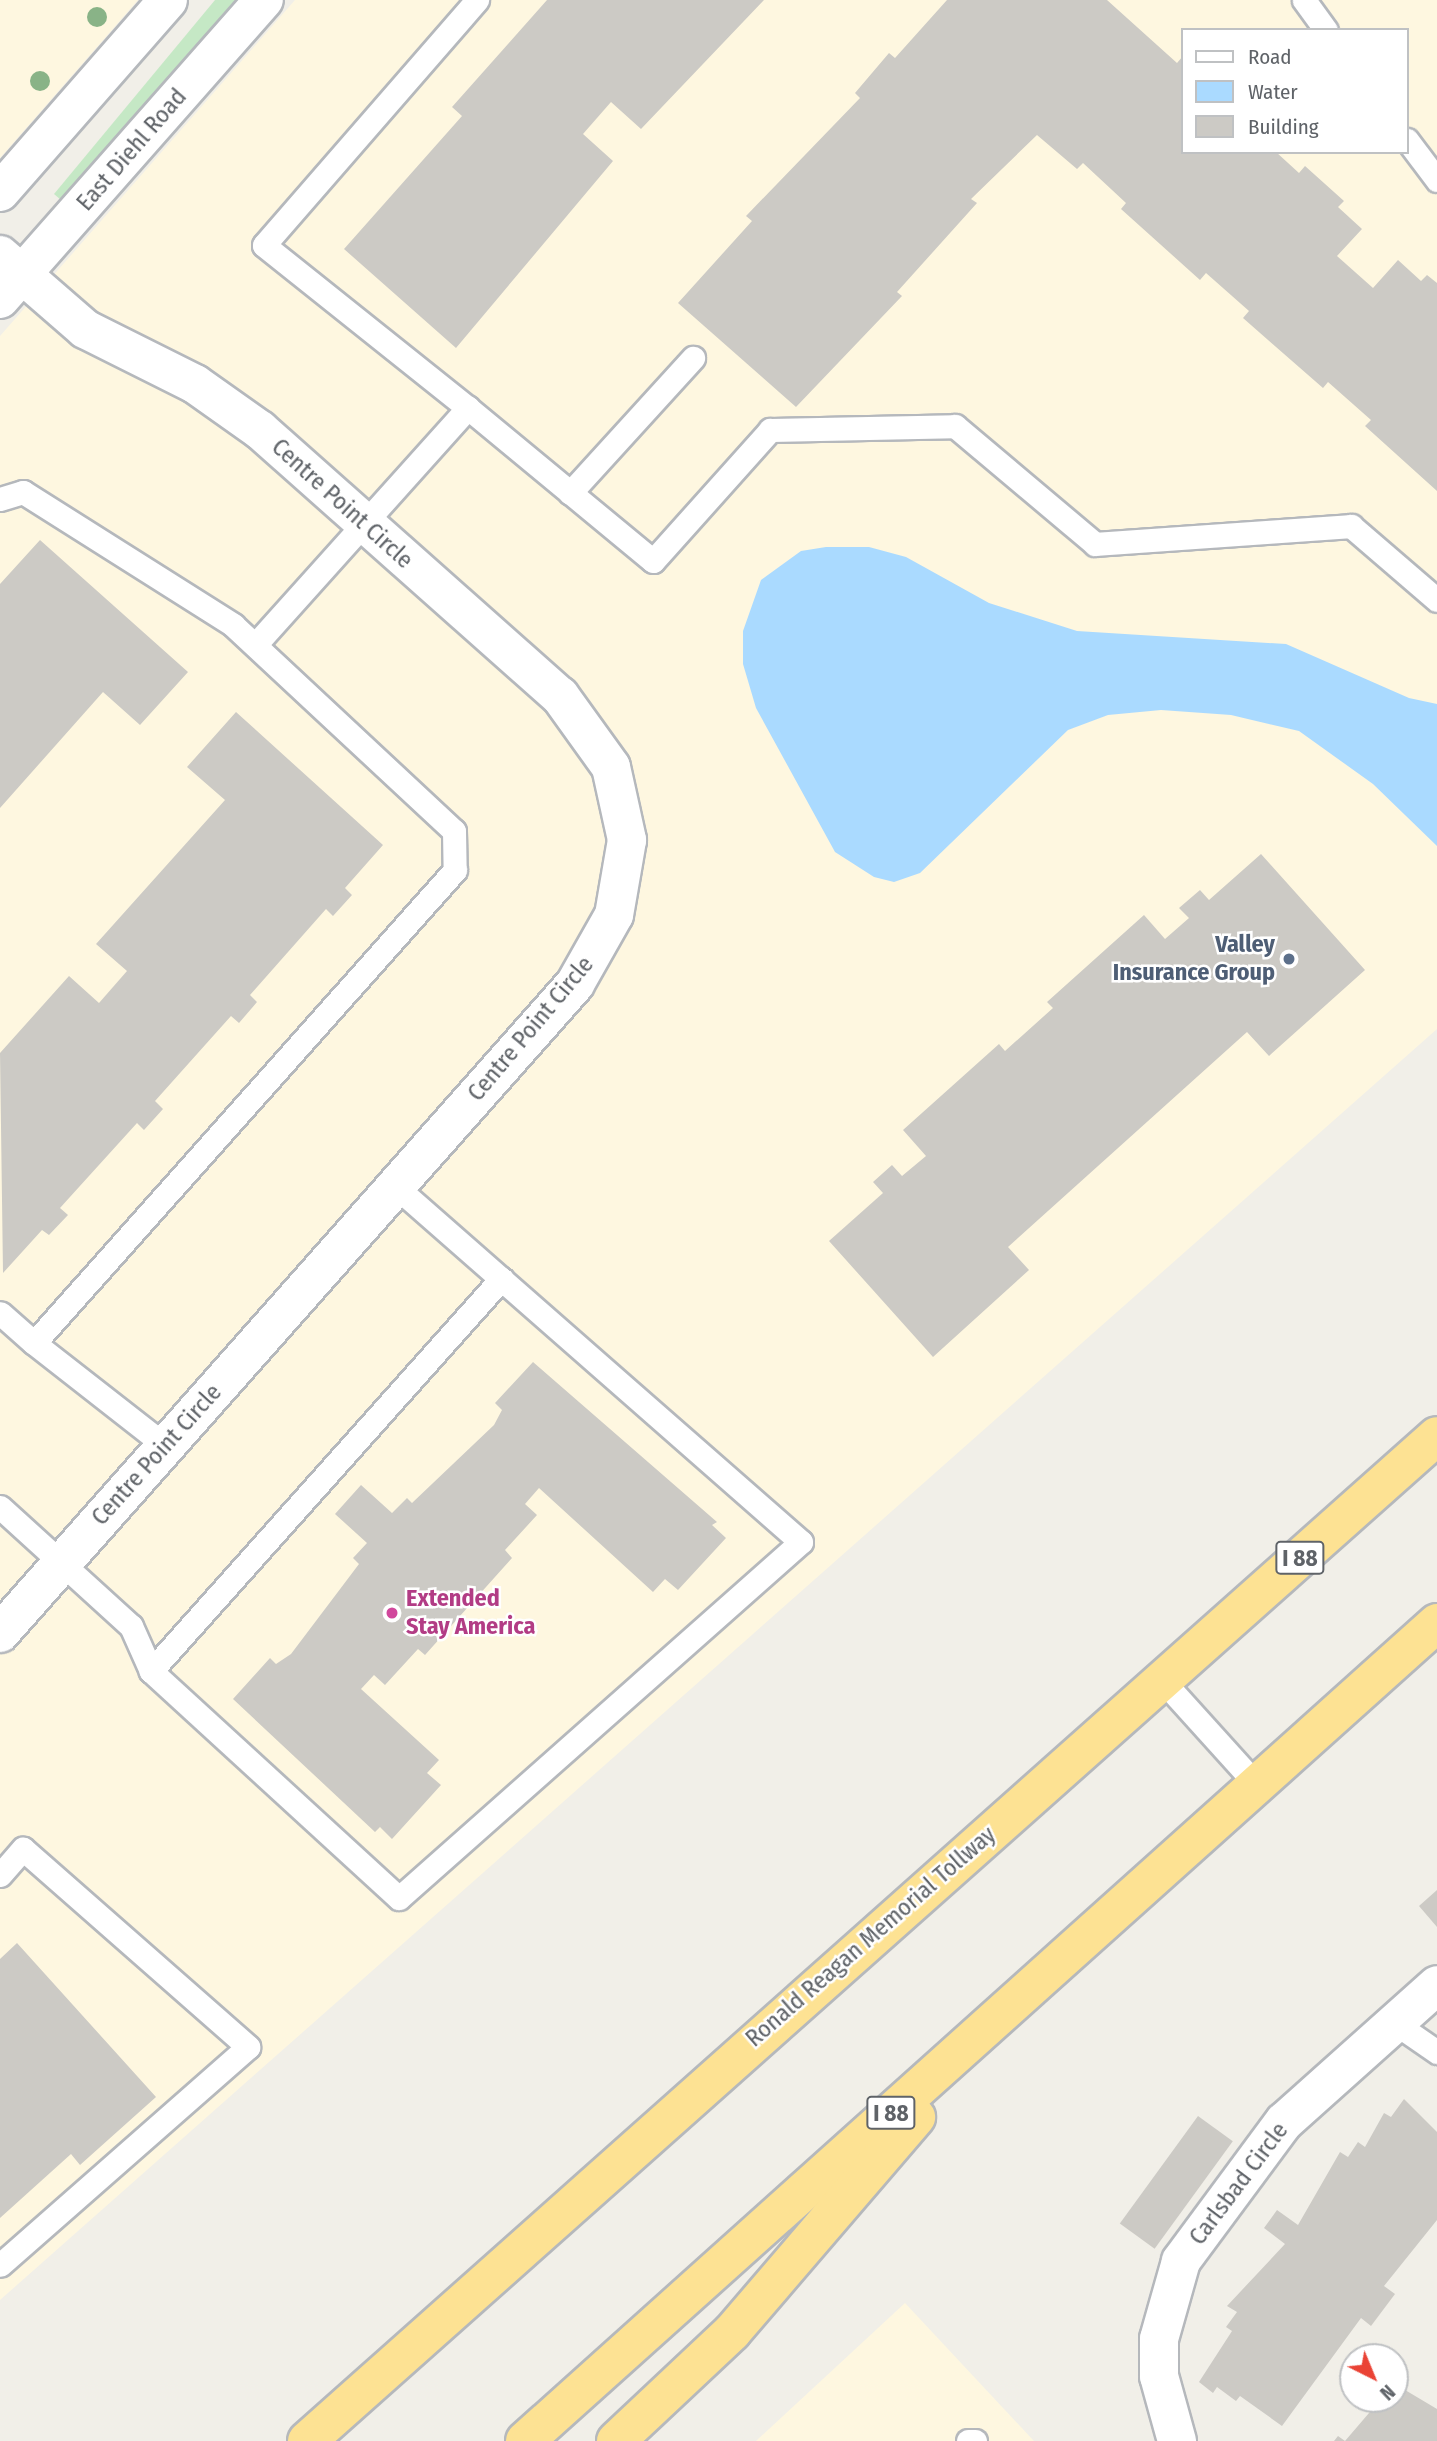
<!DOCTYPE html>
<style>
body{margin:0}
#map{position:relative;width:1437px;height:2441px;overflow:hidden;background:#f1efe8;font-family:"Fira Sans Condensed",sans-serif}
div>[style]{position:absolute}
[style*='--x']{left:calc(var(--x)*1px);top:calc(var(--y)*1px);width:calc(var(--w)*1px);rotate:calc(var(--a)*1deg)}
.commercial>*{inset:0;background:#fef7e0}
.green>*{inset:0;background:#c5e8c5}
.water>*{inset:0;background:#aadaff}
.building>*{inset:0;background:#cccac5;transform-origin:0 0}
.roads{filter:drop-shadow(2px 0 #b5b8bc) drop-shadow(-2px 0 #b5b8bc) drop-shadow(0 2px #b5b8bc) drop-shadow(0 -2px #b5b8bc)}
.service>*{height:23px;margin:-11.5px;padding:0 11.5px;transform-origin:11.5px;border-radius:11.5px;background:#fff}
.minor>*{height:38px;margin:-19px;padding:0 19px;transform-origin:19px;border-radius:19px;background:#fff}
.tertiary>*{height:38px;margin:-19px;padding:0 19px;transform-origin:19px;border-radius:19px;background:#fff}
.motorway>*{height:38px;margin:-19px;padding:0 19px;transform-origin:19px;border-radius:19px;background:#fde293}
.trees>*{width:20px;height:20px;margin:-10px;border-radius:50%;background:#89b387}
.dots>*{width:19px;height:19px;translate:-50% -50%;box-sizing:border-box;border:4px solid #fff;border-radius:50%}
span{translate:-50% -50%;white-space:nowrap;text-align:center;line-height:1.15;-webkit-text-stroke:5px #fff;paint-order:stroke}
.shield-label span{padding:2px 5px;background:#fff;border:2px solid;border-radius:5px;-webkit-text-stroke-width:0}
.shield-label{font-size:23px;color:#5f6368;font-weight:700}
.street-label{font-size:24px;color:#5f6368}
.service-label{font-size:24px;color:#4e5e75;font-weight:700}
.right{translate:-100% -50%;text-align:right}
.hotel-label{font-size:24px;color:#b23c85;font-weight:700}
.left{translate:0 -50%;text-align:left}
.legend{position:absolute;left:1181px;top:28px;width:228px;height:126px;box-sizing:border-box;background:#fff;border:2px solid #bfc1c3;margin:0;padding:9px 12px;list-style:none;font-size:21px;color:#5f6368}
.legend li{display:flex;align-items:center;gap:14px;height:35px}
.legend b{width:35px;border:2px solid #bfc1c3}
.north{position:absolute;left:1339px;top:2343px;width:70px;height:70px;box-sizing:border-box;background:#fff;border:2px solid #bfc1c3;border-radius:50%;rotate:137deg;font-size:19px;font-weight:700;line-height:28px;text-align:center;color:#5f6368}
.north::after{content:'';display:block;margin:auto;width:24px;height:32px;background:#ea4335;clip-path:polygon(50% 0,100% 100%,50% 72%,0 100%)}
</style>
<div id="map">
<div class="commercial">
<i style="clip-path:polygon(0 0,138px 0,0 158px)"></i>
<i style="clip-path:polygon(evenodd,295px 0,1437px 0,1437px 1029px,0 2300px,0 336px,295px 0,1183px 30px,1407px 30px,1407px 152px,1183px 152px,1183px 30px)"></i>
<i style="clip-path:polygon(905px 2303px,1034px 2441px,756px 2441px)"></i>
</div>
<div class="green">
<i style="clip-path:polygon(215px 0,238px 0,61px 200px,54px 194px)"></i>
</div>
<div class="water">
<i style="clip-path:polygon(826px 547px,869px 547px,906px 557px,989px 603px,1077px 631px,1286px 644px,1409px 698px,1437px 704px,1437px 846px,1373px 784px,1299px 731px,1231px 715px,1161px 710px,1108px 715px,1068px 730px,920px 873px,894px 882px,874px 877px,835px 852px,756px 708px,743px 664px,743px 631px,761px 580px,801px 551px)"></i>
</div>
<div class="building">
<i style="clip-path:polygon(547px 0,764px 0,641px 129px,611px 102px,583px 134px,613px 161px,456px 348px,344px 249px,462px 116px,452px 107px)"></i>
<i style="clip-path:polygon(947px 0,1107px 0,1177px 63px,1183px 56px,1183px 152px,1276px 152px,1299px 173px,1305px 166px,1344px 201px,1338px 207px,1362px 229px,1337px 256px,1373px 288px,1398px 260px,1421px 281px,1427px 275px,1437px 283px,1437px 491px,1365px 426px,1371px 420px,1328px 382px,1323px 388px,1243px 318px,1249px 311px,1206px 273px,1200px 280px,1121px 209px,1126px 203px,1083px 163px,1077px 169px,1037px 135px,971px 199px,977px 203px,897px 292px,902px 296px,796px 407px,678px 303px,752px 221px,746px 216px,860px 98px,855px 93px,889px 53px,895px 58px)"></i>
<i style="clip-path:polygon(40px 540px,188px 672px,140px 725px,103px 692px,0 808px,0 584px)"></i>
<i style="clip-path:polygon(236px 712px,383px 845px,345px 888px,352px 895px,333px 916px,326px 909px,250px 995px,257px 1002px,239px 1023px,231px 1016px,155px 1101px,163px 1109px,144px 1130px,137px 1123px,60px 1208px,68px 1215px,49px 1235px,42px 1230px,3px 1273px,0 1053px,69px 976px,99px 1003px,127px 971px,96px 944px,225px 800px,187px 767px)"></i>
<i style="clip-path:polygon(1261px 854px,1365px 970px,1269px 1056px,1247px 1032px,1008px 1247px,1029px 1270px,933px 1357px,829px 1241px,883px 1193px,873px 1182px,892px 1165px,902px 1176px,926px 1156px,903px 1130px,999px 1044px,1005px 1051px,1053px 1008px,1047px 1002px,1144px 915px,1165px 939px,1189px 918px,1179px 908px,1200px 890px,1209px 900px)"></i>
<i style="clip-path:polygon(533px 1362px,717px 1522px,712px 1525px,726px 1538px,678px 1590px,665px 1579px,653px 1592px,539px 1488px,525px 1504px,537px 1515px,505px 1550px,512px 1558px,425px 1655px,418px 1649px,385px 1685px,374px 1675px,361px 1689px,439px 1760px,427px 1773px,441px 1785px,392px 1839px,380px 1827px,375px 1832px,233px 1699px,270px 1658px,276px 1664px,291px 1654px,359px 1564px,353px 1558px,367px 1543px,335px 1514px,361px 1485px,392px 1513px,407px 1498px,412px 1503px,494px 1425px,502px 1410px,495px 1403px)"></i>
<i style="clip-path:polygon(1437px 1890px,1437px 1927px,1419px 1906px)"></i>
<i style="clip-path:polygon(17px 1943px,156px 2097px,80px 2165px,71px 2154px,0 2218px,0 1959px)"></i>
<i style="clip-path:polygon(1404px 2099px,1437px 2132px,1437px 2220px,1384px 2286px,1395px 2294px,1371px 2326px,1361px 2318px,1282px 2426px,1240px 2396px,1236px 2401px,1217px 2387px,1213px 2393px,1199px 2382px,1232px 2331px,1226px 2327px,1237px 2312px,1227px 2306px,1285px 2244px,1264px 2228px,1277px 2210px,1298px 2225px,1340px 2152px,1348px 2157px,1358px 2142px,1365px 2147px,1384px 2113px,1391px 2117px)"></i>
<i style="left:1198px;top:2116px;width:43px;height:133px;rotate:36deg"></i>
<i style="clip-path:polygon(1395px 2384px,1437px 2409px,1437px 2441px,1334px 2441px,1338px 2436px,1345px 2441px,1381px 2399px,1395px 2399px)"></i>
</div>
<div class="roads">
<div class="service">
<i style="--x:1304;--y:0;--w:37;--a:54"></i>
<i style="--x:1407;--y:140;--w:50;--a:53.1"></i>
<i style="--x:468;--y:408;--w:240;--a:39.6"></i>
<i style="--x:653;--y:561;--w:176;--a:-48.2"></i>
<i style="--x:770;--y:430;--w:185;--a:-1.2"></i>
<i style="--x:955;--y:426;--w:183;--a:40.1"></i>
<i style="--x:1095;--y:544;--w:257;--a:-4"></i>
<i style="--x:1351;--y:526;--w:113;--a:40.7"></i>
<i style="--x:570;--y:493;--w:183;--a:-47.7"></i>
<i style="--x:0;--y:499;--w:24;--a:-17"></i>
<i style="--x:23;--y:492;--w:249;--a:32.3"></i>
<i style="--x:233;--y:625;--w:302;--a:43"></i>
<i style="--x:454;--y:831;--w:39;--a:89"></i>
<i style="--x:455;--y:870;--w:633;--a:131.67"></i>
<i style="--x:34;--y:1343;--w:45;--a:-138.6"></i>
<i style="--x:255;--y:645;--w:319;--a:-48.1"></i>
<i style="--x:468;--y:408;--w:261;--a:-141.4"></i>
<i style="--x:264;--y:245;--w:325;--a:-49"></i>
<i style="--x:34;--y:1343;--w:167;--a:38"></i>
<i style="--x:0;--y:1507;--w:177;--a:42.3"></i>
<i style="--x:131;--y:1626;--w:49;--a:66"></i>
<i style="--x:151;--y:1671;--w:336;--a:42.5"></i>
<i style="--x:399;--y:1898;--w:537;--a:-41.53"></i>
<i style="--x:801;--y:1542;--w:540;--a:-138.75"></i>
<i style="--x:151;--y:1671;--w:526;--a:-48.24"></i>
<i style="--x:1163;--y:1681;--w:139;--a:47.9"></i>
<i style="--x:0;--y:1875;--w:35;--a:-49"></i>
<i style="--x:23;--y:1849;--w:300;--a:41.3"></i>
<i style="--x:248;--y:2047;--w:330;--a:138.7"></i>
<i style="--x:1395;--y:2023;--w:51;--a:34.6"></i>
<i style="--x:968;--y:2441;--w:7;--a:0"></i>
</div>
<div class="minor">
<i style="--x:0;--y:255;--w:113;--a:41"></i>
<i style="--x:85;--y:329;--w:123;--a:26.6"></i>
<i style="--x:195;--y:384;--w:80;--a:35.3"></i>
<i style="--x:260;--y:430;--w:401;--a:41.6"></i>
<i style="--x:560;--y:696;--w:87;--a:54.3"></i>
<i style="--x:611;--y:767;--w:75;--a:77.6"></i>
<i style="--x:627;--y:840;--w:76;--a:99.8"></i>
<i style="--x:614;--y:915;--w:79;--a:119.5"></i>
<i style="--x:575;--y:984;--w:867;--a:131.54"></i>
<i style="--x:1177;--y:2441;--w:67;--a:-105.5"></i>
<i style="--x:1159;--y:2376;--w:37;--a:-90"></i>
<i style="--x:1159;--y:2339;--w:81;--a:-74.2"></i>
<i style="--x:1181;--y:2261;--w:173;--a:-53.5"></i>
<i style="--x:1284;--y:2122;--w:205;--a:-41.8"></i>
</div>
<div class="tertiary">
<i style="--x:0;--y:192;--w:255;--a:-48.8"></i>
<i style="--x:0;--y:299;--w:399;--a:-48.6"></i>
</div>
<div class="motorway">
<i style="--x:307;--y:2441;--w:1512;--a:-41.65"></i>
<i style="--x:525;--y:2441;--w:1225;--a:-41.89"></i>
<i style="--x:616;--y:2441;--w:159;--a:-43.2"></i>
<i style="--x:732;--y:2332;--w:283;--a:-49.4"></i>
</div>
</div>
<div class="trees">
<i style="left:97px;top:17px"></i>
<i style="left:40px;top:81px"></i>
</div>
<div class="dots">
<i style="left:1289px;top:959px;background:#5c6f8a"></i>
<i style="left:392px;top:1613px;background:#d1479c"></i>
</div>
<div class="shield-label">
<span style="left:1300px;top:1558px">I 88</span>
<span style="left:891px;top:2113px">I 88</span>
</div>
<div class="street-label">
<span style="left:132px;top:150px;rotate:-49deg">East Diehl Road</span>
<span style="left:342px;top:504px;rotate:42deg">Centre Point Circle</span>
<span style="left:531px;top:1029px;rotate:-50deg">Centre Point Circle</span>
<span style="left:157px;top:1455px;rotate:-48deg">Centre Point Circle</span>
<span style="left:871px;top:1937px;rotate:-41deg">Ronald Reagan Memorial Tollway</span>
<span style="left:1239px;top:2184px;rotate:-53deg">Carlsbad Circle</span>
</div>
<div class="service-label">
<span class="right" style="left:1275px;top:959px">Valley<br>Insurance Group</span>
</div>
<div class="hotel-label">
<span class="left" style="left:406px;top:1613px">Extended<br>Stay America</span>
</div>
<ul class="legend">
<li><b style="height:9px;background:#fff"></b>Road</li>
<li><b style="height:19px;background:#aadaff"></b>Water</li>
<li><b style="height:19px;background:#cccac5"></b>Building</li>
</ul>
<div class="north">N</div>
</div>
